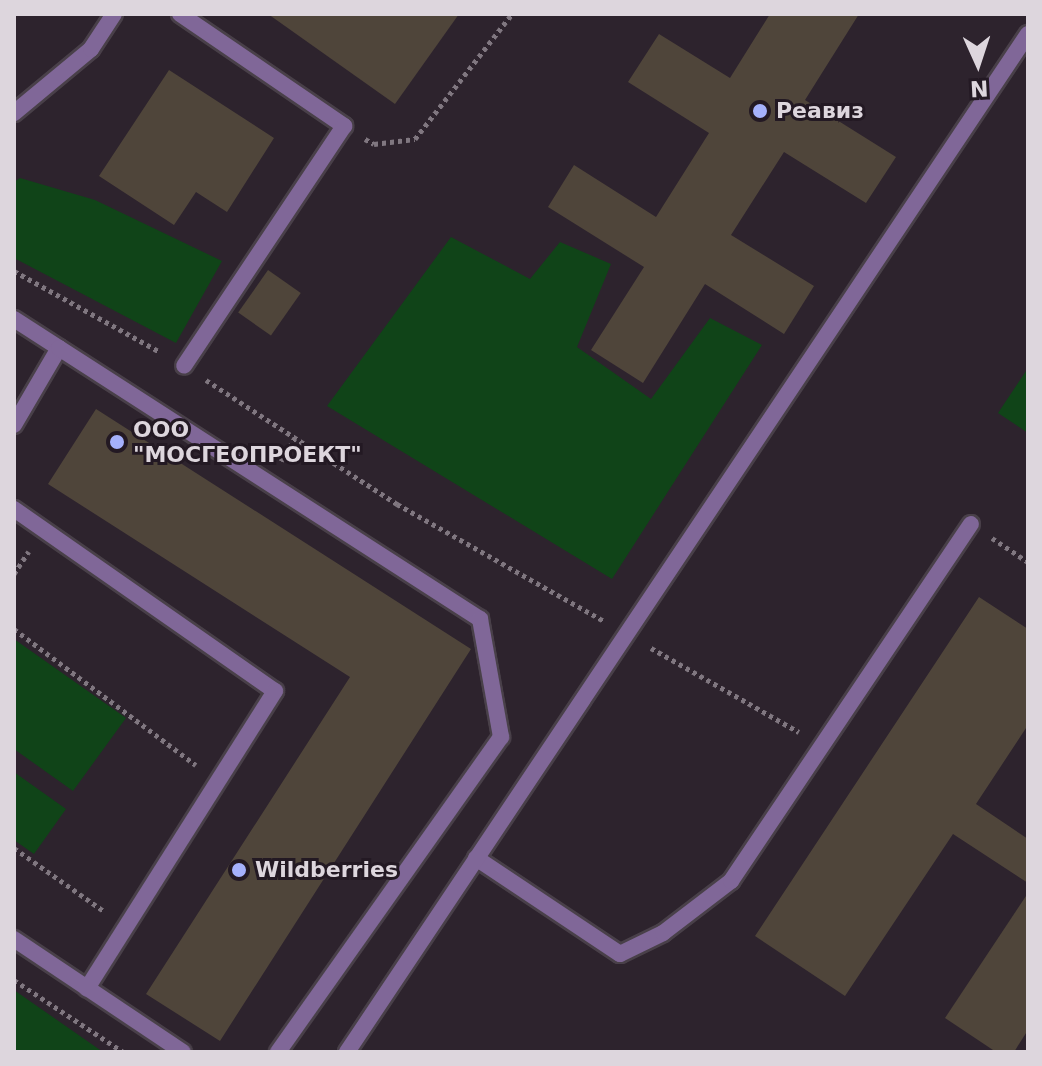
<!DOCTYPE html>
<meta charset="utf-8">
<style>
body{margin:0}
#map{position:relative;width:1042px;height:1066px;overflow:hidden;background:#2d232d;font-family:"DejaVu Sans",sans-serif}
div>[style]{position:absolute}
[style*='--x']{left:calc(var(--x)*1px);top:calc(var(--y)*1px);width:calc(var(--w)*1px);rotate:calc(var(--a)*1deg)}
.green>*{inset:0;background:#104418}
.building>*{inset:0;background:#4f453a;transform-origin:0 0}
.path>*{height:5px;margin-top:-2.5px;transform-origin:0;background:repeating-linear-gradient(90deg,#807780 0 4px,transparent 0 8px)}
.roads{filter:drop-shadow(2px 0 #494049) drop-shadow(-2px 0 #494049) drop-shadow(0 2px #494049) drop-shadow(0 -2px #494049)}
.lane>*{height:16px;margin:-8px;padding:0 8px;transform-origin:8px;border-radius:8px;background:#806798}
.dots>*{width:22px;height:22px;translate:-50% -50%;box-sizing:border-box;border:4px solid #231923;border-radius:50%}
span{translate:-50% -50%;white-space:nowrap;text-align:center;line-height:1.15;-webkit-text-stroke:6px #231923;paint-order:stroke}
.poi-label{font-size:22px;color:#ddd6dd;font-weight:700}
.left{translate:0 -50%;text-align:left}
.frame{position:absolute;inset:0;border:16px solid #ddd6dd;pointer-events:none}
.north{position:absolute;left:938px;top:24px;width:80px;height:80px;-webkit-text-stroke:6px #231923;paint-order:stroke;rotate:177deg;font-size:22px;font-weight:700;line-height:32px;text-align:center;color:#ddd6dd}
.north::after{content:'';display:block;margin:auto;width:28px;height:36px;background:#ddd6dd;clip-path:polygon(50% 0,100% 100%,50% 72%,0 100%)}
</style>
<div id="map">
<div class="green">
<i style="clip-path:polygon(20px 178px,95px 200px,222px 261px,176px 343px,14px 258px,14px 182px)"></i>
<i style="clip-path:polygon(451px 237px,530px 279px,560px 242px,611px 264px,577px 347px,651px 399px,710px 318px,762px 345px,612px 579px,327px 406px)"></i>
<i style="clip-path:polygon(1028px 368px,1028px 433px,998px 413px)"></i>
<i style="clip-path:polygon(14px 639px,126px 718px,73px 791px,14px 749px)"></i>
<i style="clip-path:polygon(14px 772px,66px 809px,34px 854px,14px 840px)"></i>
<i style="clip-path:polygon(14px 990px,103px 1052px,14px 1052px)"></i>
</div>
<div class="building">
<i style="clip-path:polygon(268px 14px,459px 14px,395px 104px)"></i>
<i style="clip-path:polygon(770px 14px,859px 14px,805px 100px,896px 157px,866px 203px,784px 152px,731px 235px,814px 286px,784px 334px,705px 284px,643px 383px,591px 350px,644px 267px,548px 207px,574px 165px,656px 217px,709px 133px,628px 82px,659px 34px,730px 78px)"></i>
<i style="clip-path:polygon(169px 70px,274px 138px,227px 212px,196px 192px,174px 225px,99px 176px)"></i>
<i style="left:268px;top:270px;width:40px;height:52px;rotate:35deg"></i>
<i style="clip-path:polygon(96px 409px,471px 649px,220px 1041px,146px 994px,350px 677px,48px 484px)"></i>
<i style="clip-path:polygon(979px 597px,1028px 629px,1028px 725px,976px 804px,1028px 839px,1028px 883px,953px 834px,845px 996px,755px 936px)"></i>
<i style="clip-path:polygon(1028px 893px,1028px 1030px,1014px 1052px,996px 1052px,945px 1018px)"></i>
</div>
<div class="path">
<i style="--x:365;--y:139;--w:10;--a:29"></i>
<i style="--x:374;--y:144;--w:41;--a:-7"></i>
<i style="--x:415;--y:139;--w:158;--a:-52.2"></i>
<i style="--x:14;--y:271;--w:167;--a:29"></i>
<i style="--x:206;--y:380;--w:228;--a:33"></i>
<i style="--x:397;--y:504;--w:238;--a:29.5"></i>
<i style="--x:281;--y:461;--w:27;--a:-59"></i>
<i style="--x:992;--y:538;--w:43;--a:33.7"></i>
<i style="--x:14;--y:574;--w:27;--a:-57"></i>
<i style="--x:14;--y:629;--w:227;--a:36.8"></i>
<i style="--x:651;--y:648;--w:170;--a:29.6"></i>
<i style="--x:14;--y:848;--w:111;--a:35.1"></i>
<i style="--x:14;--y:980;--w:131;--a:33.4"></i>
</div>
<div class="roads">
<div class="lane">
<i style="--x:180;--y:14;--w:199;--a:34.3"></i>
<i style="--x:344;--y:126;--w:288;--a:123.7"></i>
<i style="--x:14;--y:113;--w:100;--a:-39.7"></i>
<i style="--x:91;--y:49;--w:42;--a:-56.7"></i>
<i style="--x:14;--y:319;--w:54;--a:32.8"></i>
<i style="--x:14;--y:425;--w:89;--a:-59.7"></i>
<i style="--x:59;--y:348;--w:501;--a:32.77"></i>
<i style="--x:480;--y:619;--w:120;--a:79.9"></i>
<i style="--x:501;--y:737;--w:386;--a:125.3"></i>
<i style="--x:14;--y:509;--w:318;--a:34.9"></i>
<i style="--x:275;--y:691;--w:352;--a:122.3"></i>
<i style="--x:476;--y:858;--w:173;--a:33.7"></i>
<i style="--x:620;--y:954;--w:48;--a:-26"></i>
<i style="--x:663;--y:933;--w:86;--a:-37.4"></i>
<i style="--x:731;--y:881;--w:430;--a:-56.1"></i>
<i style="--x:14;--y:939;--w:203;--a:33.8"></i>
<i style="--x:347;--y:1052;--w:1225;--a:-56.22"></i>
</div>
</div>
<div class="dots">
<i style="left:760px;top:111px;background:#a5b1fc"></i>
<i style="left:117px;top:442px;background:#a5b1fc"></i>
<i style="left:239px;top:870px;background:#a5b1fc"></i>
</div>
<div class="poi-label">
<span class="left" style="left:776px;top:111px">Реавиз</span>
<span class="left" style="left:133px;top:442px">ООО<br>"МОСГЕОПРОЕКТ"</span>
<span class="left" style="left:255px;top:870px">Wildberries</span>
</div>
<div class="frame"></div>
<div class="north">N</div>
</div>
